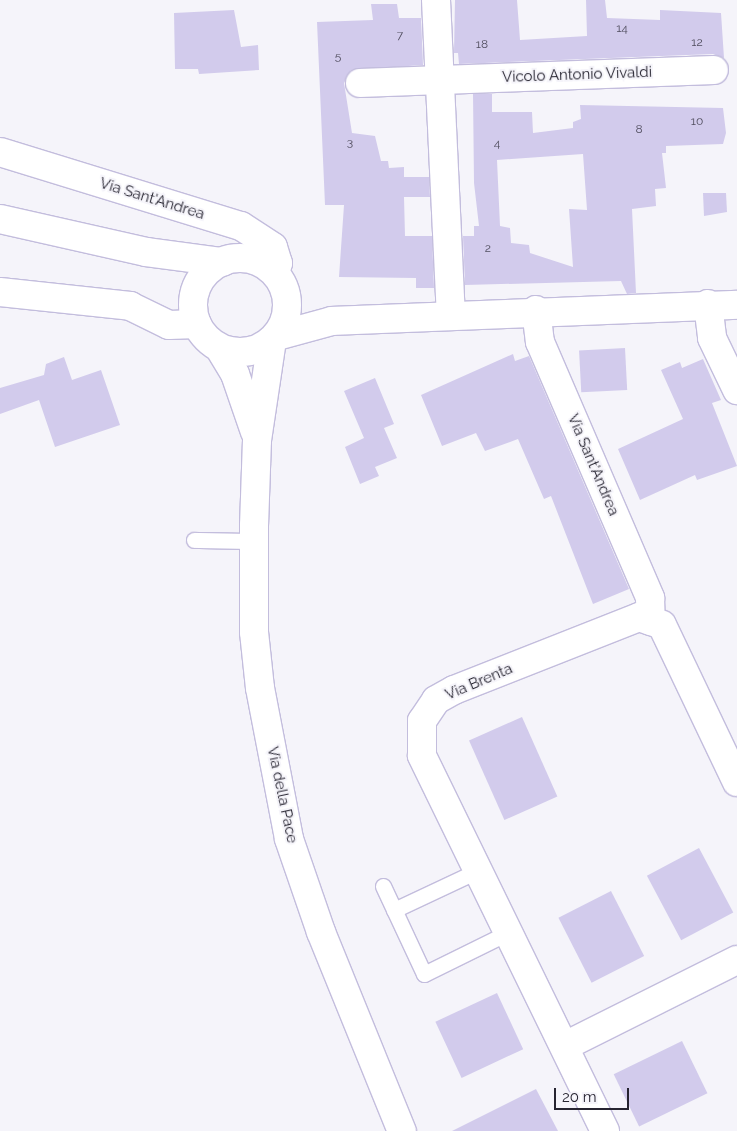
<!DOCTYPE html>
<style>
body{margin:0}
#map{position:relative;width:737px;height:1131px;overflow:hidden;background:#f5f4fa;font-family:Raleway,sans-serif}
div>[style]{position:absolute}
[style*='--x']{left:calc(var(--x)*1px);top:calc(var(--y)*1px);width:calc(var(--w)*1px);rotate:calc(var(--a)*1deg)}
.building>*{inset:0;background:#d2cbec;transform-origin:0 0}
.roads{filter:drop-shadow(1px 0 #c3bddd) drop-shadow(-1px 0 #c3bddd) drop-shadow(0 1px #c3bddd) drop-shadow(0 -1px #c3bddd)}
.lane>*{height:15px;margin:-7.5px;padding:0 7.5px;transform-origin:7.5px;border-radius:7.5px;background:#fff}
.street>*{height:28px;margin:-14px;padding:0 14px;transform-origin:14px;border-radius:14px;background:#fff}
.secondary>*{height:28px;margin:-14px;padding:0 14px;transform-origin:14px;border-radius:14px;background:#fff}
.secondary>.ring{margin:-14px;padding:0;box-sizing:content-box;background:none;border:28px solid #fff;border-radius:50%}
span{translate:-50% -50%;white-space:nowrap;text-align:center;line-height:1.15;-webkit-text-stroke:4px #f5f4fa;paint-order:stroke}
.number-label{font-size:12px;color:#514e5f}
.number-label span{-webkit-text-stroke-width:0}
.street-label{font-size:15px;color:#262430}
.scale{position:absolute;left:554px;top:1088px;width:75px;height:22px;box-sizing:border-box;border:2px solid #262430;border-top:0;padding-left:6px;font-size:15px;line-height:18px;white-space:nowrap;color:#262430;-webkit-text-stroke:4px #f5f4fa;paint-order:stroke}
</style>
<div id="map">
<div class="building">
<i style="clip-path:polygon(455px 0,517px 0,520px 40px,587px 36px,586px 0,605px 0,607px 18px,660px 20px,660px 10px,721px 13px,724px 58px,713px 54px,459px 64px,458px 53px,454px 53px)"></i>
<i style="clip-path:polygon(371px 4px,397px 4px,399px 18px,421px 18px,423px 65px,351px 70px,344px 83px,352px 133px,375px 136px,381px 161px,388px 161px,389px 168px,404px 167px,404px 177px,429px 177px,430px 197px,404px 197px,405px 236px,432px 236px,434px 288px,416px 288px,416px 278px,339px 277px,344px 205px,325px 205px,317px 22px,373px 20px)"></i>
<i style="clip-path:polygon(234px 10px,241px 47px,258px 45px,259px 70px,199px 74px,198px 69px,175px 69px,174px 13px)"></i>
<i style="clip-path:polygon(evenodd,473px 94px,492px 94px,492px 112px,532px 112px,533px 133px,573px 128px,573px 122px,581px 119px,580px 105px,723px 108px,726px 133px,723px 144px,666px 146px,666px 153px,662px 153px,666px 188px,655px 189px,656px 206px,632px 209px,636px 293px,627px 294px,621px 281px,465px 285px,463px 236px,474px 236px,474px 226px,479px 226px,474px 183px,473px 94px,583px 154px,587px 210px,569px 209px,573px 267px,530px 253px,529px 245px,511px 243px,510px 228px,500px 226px,497px 160px,583px 154px)"></i>
<i style="clip-path:polygon(703px 193px,726px 193px,727px 212px,704px 216px)"></i>
<i style="left:625px;top:348px;width:42px;height:46px;rotate:87deg"></i>
<i style="clip-path:polygon(513px 354px,515px 361px,529px 356px,629px 589px,593px 604px,551px 496px,544px 499px,518px 439px,485px 451px,476px 433px,442px 446px,421px 395px)"></i>
<i style="clip-path:polygon(64px 357px,72px 380px,101px 370px,120px 425px,55px 447px,39px 400px,0 414px,0 388px,44px 375px,46px 364px)"></i>
<i style="clip-path:polygon(703px 359px,721px 400px,712px 403px,737px 466px,697px 480px,695px 475px,640px 500px,618px 449px,683px 419px,661px 370px,680px 362px,682px 368px)"></i>
<i style="clip-path:polygon(375px 378px,394px 424px,384px 428px,397px 458px,375px 467px,379px 476px,360px 484px,345px 447px,364px 438px,344px 391px)"></i>
<i style="left:522px;top:717px;width:87px;height:58px;rotate:66deg"></i>
<i style="left:699px;top:848px;width:73px;height:59px;rotate:62deg"></i>
<i style="left:611px;top:891px;width:73px;height:59px;rotate:63deg"></i>
<i style="left:497px;top:993px;width:62px;height:68px;rotate:65deg"></i>
<i style="left:682px;top:1041px;width:58px;height:76px;rotate:64deg"></i>
<i style="clip-path:polygon(536px 1089px,558px 1131px,452px 1131px)"></i>
</div>
<div class="roads">
<div class="lane">
<i style="--x:194;--y:540;--w:60;--a:1"></i>
<i style="--x:383;--y:886;--w:97;--a:65"></i>
<i style="--x:424;--y:974;--w:95;--a:-26.3"></i>
<i style="--x:394;--y:910;--w:94;--a:-25.2"></i>
</div>
<div class="street">
<i style="--x:436;--y:0;--w:313;--a:87.3"></i>
<i style="--x:360;--y:83;--w:354;--a:-2.1"></i>
<i style="--x:0;--y:152;--w:252;--a:17.1"></i>
<i style="--x:241;--y:226;--w:38;--a:33"></i>
<i style="--x:273;--y:247;--w:17;--a:73"></i>
<i style="--x:278;--y:263;--w:9;--a:108"></i>
<i style="--x:0;--y:292;--w:131;--a:6.1"></i>
<i style="--x:130;--y:306;--w:43;--a:26"></i>
<i style="--x:169;--y:325;--w:28;--a:-2"></i>
<i style="--x:708;--y:304;--w:34;--a:83"></i>
<i style="--x:712;--y:338;--w:58;--a:64.3"></i>
<i style="--x:536;--y:310;--w:32;--a:83"></i>
<i style="--x:540;--y:342;--w:279;--a:66.7"></i>
<i style="--x:650;--y:598;--w:23;--a:88"></i>
<i style="--x:272;--y:340;--w:101;--a:98.5"></i>
<i style="--x:257;--y:440;--w:86;--a:92"></i>
<i style="--x:254;--y:526;--w:106;--a:90"></i>
<i style="--x:254;--y:632;--w:56;--a:83.9"></i>
<i style="--x:260;--y:688;--w:154;--a:79.1"></i>
<i style="--x:289;--y:839;--w:98;--a:71"></i>
<i style="--x:321;--y:932;--w:215;--a:67.9"></i>
<i style="--x:220;--y:349;--w:29;--a:59"></i>
<i style="--x:235;--y:374;--w:61;--a:71"></i>
<i style="--x:565;--y:1046;--w:192;--a:-26.6"></i>
<i style="--x:605;--y:1131;--w:418;--a:-116"></i>
<i style="--x:422;--y:755;--w:34;--a:-90"></i>
<i style="--x:422;--y:721;--w:25;--a:-56"></i>
<i style="--x:436;--y:700;--w:21;--a:-29"></i>
<i style="--x:454;--y:690;--w:199;--a:-21.5"></i>
<i style="--x:639;--y:617;--w:24;--a:19"></i>
<i style="--x:662;--y:625;--w:174;--a:64.5"></i>
</div>
<div class="secondary">
<i style="--x:0;--y:219;--w:150;--a:12.7"></i>
<i style="--x:146;--y:252;--w:77;--a:7.5"></i>
<i class="ring" style="left:193px;top:258px;width:66px;height:66px"></i>
<i style="--x:277;--y:336;--w:57;--a:-15.3"></i>
<i style="--x:332;--y:321;--w:405;--a:-2.3"></i>
</div>
</div>
<div class="number-label">
<span style="left:622px;top:29px">14</span>
<span style="left:400px;top:36px">7</span>
<span style="left:697px;top:43px">12</span>
<span style="left:482px;top:45px">18</span>
<span style="left:338px;top:57px">5</span>
<span style="left:697px;top:122px">10</span>
<span style="left:639px;top:130px">8</span>
<span style="left:350px;top:143px">3</span>
<span style="left:497px;top:144px">4</span>
<span style="left:488px;top:249px">2</span>
</div>
<div class="street-label">
<span style="left:577px;top:75px;rotate:-2deg">Vicolo Antonio Vivaldi</span>
<span style="left:152px;top:199px;rotate:17deg">Via Sant'Andrea</span>
<span style="left:593px;top:465px;rotate:67deg">Via Sant'Andrea</span>
<span style="left:479px;top:682px;rotate:-23deg">Via Brenta</span>
<span style="left:282px;top:795px;rotate:78deg">Via della Pace</span>
</div>
<div class="scale">20 m</div>
</div>
